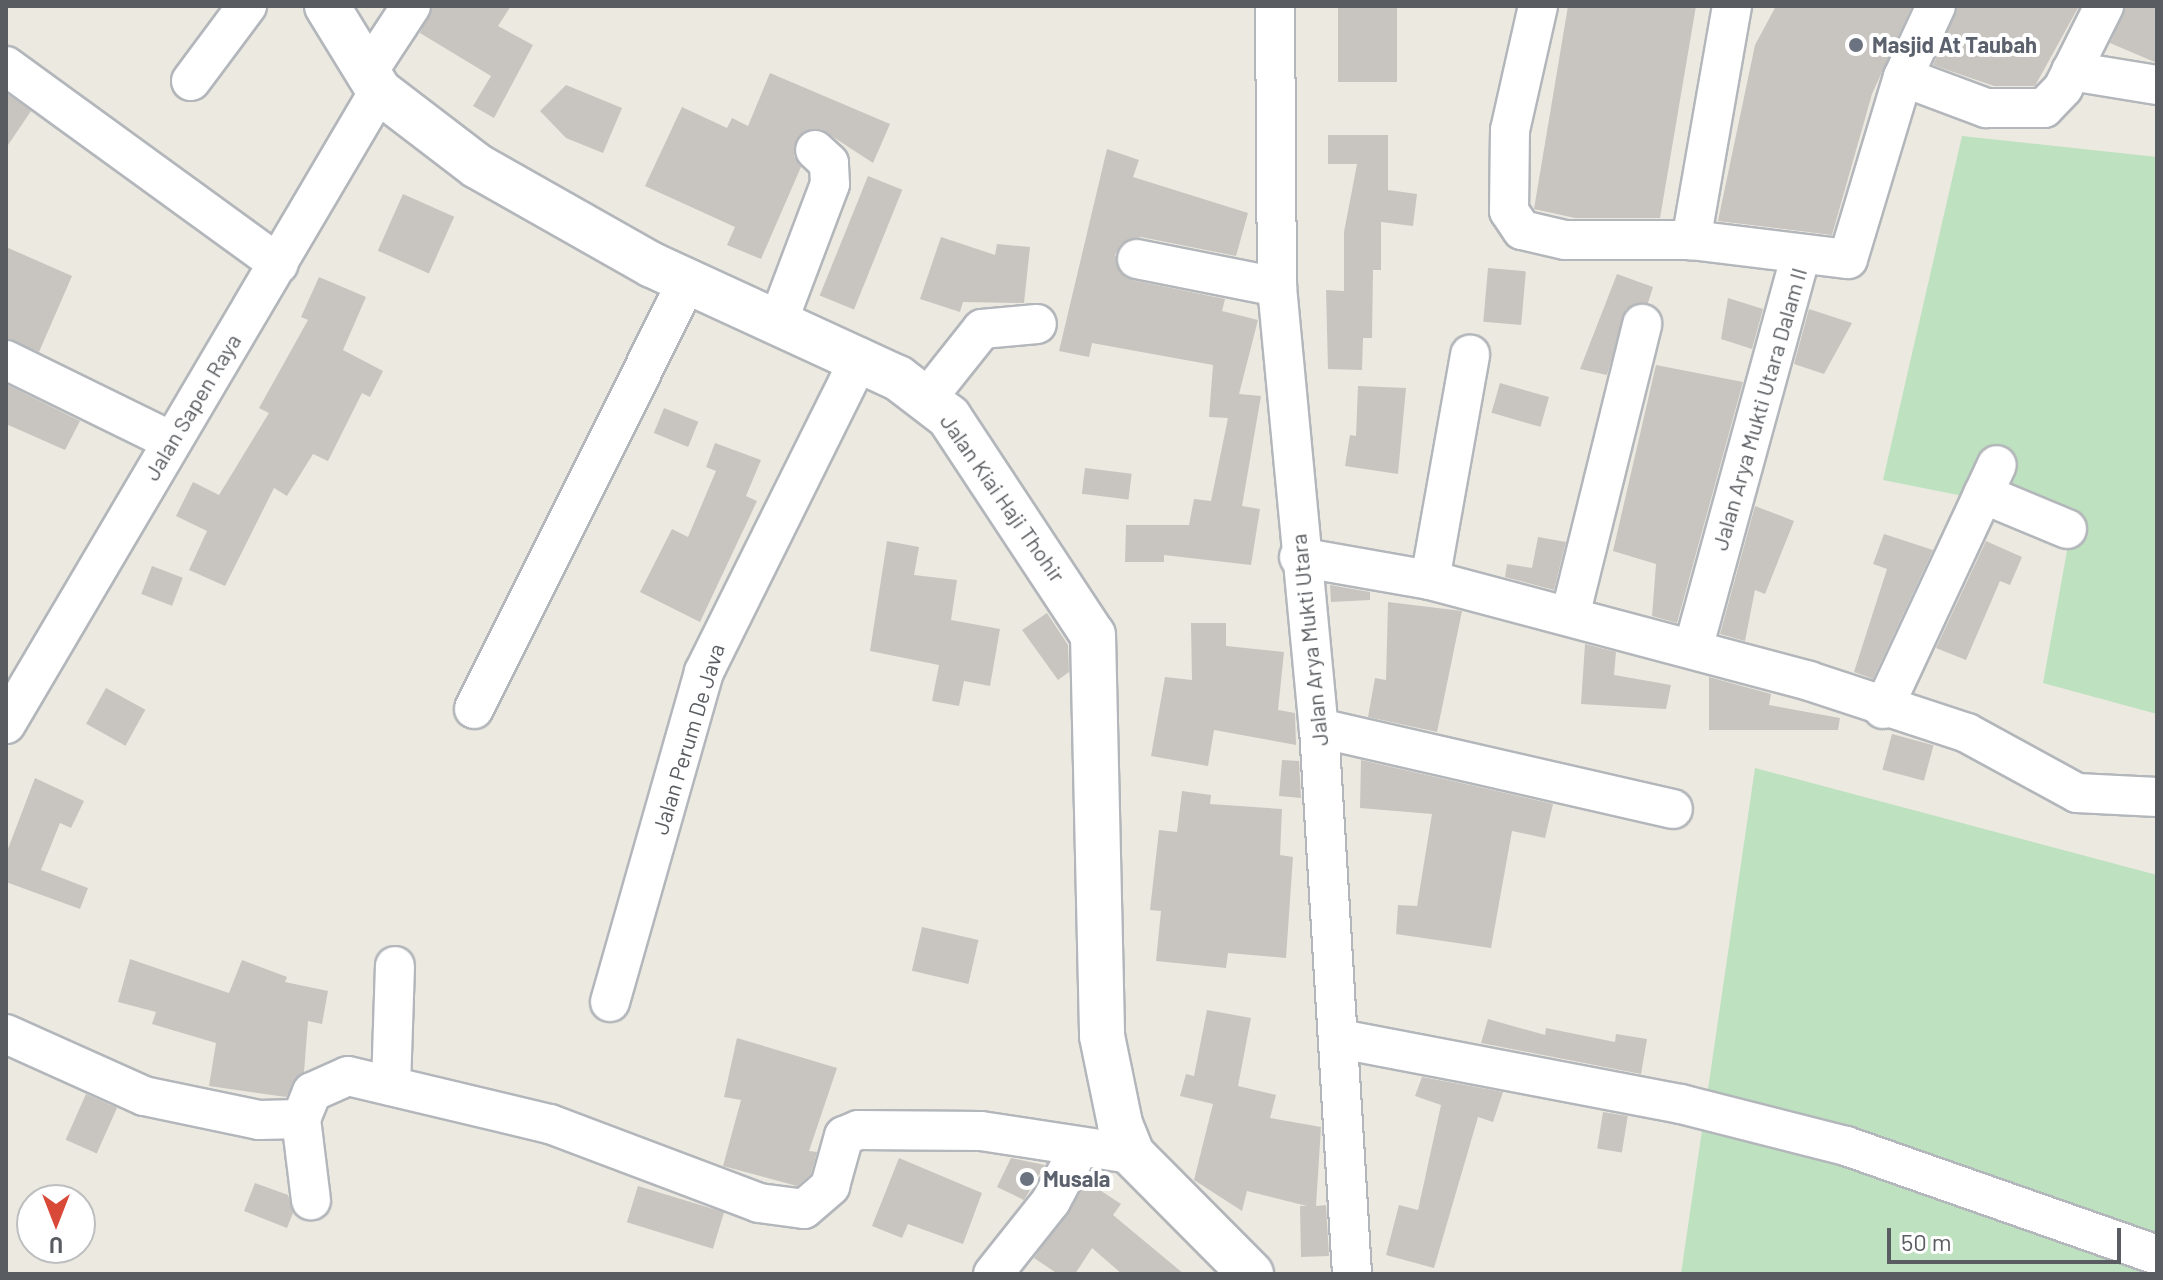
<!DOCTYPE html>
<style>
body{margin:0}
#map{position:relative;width:2163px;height:1280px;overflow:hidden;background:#ebe9e0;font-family:Barlow,sans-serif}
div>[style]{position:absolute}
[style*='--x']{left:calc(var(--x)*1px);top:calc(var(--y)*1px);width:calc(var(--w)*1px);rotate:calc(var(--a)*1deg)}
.green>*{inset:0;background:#bee1bf}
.building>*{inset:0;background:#c8c5c0;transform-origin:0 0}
.roads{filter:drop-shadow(2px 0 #b3b6ba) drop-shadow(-2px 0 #b3b6ba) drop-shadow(0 2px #b3b6ba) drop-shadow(0 -2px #b3b6ba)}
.minor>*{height:38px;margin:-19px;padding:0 19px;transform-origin:19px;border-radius:19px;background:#fff}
.tertiary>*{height:44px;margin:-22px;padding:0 22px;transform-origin:22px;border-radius:22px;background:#fff}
.dots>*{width:22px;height:22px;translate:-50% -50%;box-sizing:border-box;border:4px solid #fff;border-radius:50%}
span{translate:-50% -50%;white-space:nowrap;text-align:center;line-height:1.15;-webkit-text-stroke:8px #fff;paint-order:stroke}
.worship-label{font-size:22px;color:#5b616d;font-weight:700}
.left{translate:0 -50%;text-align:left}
.street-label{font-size:22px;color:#595c60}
.frame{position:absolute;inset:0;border:8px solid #595c60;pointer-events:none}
.north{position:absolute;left:16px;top:1184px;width:80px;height:80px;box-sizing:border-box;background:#fff;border:2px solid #bdbebf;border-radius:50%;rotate:180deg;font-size:22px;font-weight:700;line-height:32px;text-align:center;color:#595c60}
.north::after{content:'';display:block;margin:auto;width:28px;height:36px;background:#d94938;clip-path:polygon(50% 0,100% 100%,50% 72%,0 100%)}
.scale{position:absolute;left:1887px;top:1228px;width:234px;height:36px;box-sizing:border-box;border:4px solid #595c60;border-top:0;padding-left:10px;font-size:24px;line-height:28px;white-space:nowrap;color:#595c60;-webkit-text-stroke:6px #fff;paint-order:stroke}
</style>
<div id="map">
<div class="green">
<i style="clip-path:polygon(1962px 136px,2157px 157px,2157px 714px,2043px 683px,2073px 518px,1883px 480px)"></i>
<i style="clip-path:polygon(1755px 768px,2157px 875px,2157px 1274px,1681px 1274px)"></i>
</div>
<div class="building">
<i style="clip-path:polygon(433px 6px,511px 6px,498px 26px,533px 45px,494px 118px,473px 106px,491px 76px,420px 33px)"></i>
<i style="left:1338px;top:6px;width:59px;height:76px"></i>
<i style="clip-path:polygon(1568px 6px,1696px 6px,1660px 218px,1575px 218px,1534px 209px)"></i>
<i style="clip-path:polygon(1776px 6px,1912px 6px,1872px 94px,1832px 235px,1718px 221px,1755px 45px)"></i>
<i style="clip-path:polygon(1958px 6px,2079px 6px,2035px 86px,1994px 86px,1933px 65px)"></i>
<i style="clip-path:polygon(2126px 6px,2157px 6px,2157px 63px,2110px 43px)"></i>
<i style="clip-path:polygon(770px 73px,890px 124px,873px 163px,821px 129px,799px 135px,794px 156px,801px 167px,761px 259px,727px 245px,735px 227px,645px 186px,682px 107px,727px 128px,732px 118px,748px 126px)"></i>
<i style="clip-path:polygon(566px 85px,622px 108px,603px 153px,566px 138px,540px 111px)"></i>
<i style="clip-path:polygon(6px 93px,31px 111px,6px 148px)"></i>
<i style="clip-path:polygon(1328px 135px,1388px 135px,1388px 190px,1417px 194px,1413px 226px,1381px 222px,1381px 270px,1373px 270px,1372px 338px,1363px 338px,1362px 370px,1328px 369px,1326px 290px,1344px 291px,1344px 232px,1357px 164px,1328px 164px)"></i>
<i style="clip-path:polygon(1107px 149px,1139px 160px,1133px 177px,1248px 213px,1236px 256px,1141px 237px,1121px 244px,1115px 255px,1132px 280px,1225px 299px,1222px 311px,1258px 320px,1239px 394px,1261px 396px,1242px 506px,1260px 509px,1251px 565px,1164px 555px,1164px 562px,1125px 562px,1126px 525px,1189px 525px,1194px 499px,1211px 501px,1228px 418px,1209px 417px,1213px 365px,1092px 343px,1089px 357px,1059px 351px)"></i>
<i style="left:868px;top:176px;width:37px;height:129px;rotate:22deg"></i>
<i style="left:403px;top:194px;width:56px;height:62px;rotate:24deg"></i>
<i style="clip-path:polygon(941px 237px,995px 255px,997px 244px,1030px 247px,1024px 303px,963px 302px,960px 312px,920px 299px)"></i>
<i style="clip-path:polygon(6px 247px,72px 276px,39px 352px,6px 338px)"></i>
<i style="left:1488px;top:268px;width:38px;height:54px;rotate:5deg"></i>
<i style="clip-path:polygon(1617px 274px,1653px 287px,1648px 303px,1626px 309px,1607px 375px,1580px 369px)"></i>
<i style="clip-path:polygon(319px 277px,366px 297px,343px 350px,383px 371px,370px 397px,362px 393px,328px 461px,313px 454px,287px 496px,274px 488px,225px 586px,189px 570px,207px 531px,176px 516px,193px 482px,219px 495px,269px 413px,259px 408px,308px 320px,301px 317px)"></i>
<i style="clip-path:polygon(1728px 298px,1763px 309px,1752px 349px,1721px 339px)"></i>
<i style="clip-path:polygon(1809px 309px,1852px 323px,1824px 374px,1794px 364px)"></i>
<i style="clip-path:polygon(1656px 365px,1743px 382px,1677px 623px,1652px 616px,1656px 564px,1613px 551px)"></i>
<i style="left:1500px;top:383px;width:51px;height:31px;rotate:16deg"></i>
<i style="clip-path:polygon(6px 384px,80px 421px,65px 450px,6px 424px)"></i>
<i style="clip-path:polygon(1358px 386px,1406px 388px,1398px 474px,1345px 466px,1350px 435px,1356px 436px)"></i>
<i style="left:664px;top:408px;width:37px;height:27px;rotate:22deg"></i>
<i style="clip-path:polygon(715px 443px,761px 460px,746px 496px,757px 501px,700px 622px,640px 592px,672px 529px,688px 537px,716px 471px,706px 467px)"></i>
<i style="left:1085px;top:468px;width:47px;height:26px;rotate:7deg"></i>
<i style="clip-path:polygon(1755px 506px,1794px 521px,1765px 594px,1755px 590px,1745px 641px,1720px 634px)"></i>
<i style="clip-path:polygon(1884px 534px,1933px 550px,1873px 679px,1854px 672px,1887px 569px,1873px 564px)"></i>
<i style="clip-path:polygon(1538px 537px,1566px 542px,1554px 590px,1505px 577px,1507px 564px,1532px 568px)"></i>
<i style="clip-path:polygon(887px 541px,919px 547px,914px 575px,957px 580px,951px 620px,1000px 629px,990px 686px,964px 681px,959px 706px,932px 701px,939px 665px,870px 651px)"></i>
<i style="clip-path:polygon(1986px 541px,2022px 557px,2010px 585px,2000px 581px,1966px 660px,1936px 648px)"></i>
<i style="left:152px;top:566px;width:33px;height:30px;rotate:21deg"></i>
<i style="clip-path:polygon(1330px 585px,1370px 592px,1370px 600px,1331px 602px)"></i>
<i style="clip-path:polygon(1388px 602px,1462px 611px,1437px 732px,1368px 717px,1375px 678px,1386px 680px)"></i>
<i style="clip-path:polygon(1047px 613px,1068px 645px,1069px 672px,1058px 680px,1022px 630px)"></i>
<i style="clip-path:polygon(1191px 623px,1226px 623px,1226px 646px,1284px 652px,1278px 710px,1295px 713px,1296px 745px,1214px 730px,1208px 766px,1151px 756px,1165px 677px,1192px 680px)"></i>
<i style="clip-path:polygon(1585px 644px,1616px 652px,1614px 675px,1671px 685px,1666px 709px,1581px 704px)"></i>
<i style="clip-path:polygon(1709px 677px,1771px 694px,1769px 705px,1840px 718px,1838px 730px,1709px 730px)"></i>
<i style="left:106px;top:688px;width:45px;height:41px;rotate:29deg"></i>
<i style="left:1892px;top:734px;width:43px;height:37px;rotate:15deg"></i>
<i style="clip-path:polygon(1282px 760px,1299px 761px,1301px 798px,1279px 796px)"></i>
<i style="clip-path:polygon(1361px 760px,1553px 804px,1545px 838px,1512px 831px,1491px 948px,1396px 934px,1398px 905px,1417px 906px,1432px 814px,1360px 808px)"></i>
<i style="clip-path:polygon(35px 778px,84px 801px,71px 828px,60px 823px,41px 870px,88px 888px,80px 909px,6px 882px,6px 854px)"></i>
<i style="clip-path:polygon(1182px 791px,1211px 795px,1210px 804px,1282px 809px,1280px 855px,1293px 857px,1286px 958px,1228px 953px,1226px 968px,1156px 961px,1161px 911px,1150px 910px,1159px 830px,1177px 832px)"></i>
<i style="left:922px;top:927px;width:58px;height:45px;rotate:13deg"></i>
<i style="clip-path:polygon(130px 959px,229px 993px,242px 960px,287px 977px,285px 982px,328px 991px,322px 1024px,308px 1021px,304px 1072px,286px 1097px,209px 1086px,216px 1043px,152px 1024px,156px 1012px,118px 1002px)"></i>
<i style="clip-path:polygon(1207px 1010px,1251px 1018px,1238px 1086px,1276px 1095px,1270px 1118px,1321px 1127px,1316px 1206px,1326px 1205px,1329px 1256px,1301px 1257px,1300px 1206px,1307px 1206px,1247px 1191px,1242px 1211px,1194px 1180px,1213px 1104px,1180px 1096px,1186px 1074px,1194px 1076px)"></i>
<i style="clip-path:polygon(1488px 1019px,1545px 1035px,1546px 1028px,1615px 1042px,1616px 1034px,1647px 1039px,1641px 1074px,1481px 1043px)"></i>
<i style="clip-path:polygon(737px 1038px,837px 1068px,809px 1151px,817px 1152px,811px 1174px,797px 1186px,723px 1166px,741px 1100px,724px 1097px)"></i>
<i style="clip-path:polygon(1422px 1077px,1503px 1092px,1493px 1122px,1478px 1117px,1434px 1268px,1386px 1255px,1399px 1205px,1418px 1210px,1441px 1105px,1415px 1096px)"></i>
<i style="left:86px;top:1094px;width:34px;height:50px;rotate:24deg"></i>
<i style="left:1603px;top:1112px;width:25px;height:37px;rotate:9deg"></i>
<i style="clip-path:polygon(899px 1158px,982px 1193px,963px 1244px,908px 1224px,902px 1238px,872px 1226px)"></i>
<i style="clip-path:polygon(1011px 1158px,1045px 1165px,1024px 1200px,997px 1187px)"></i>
<i style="clip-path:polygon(1086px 1181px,1121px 1204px,1113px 1215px,1184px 1274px,1122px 1274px,1092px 1248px,1075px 1274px,1058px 1274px,1034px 1258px)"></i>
<i style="clip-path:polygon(255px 1183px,288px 1195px,293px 1213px,287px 1228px,244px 1211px)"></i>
<i style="left:638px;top:1186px;width:90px;height:38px;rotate:17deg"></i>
</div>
<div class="roads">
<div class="minor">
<i style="--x:1275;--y:6;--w:281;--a:89.6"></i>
<i style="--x:1277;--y:287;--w:443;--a:84.6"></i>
<i style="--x:1319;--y:728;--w:547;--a:86.54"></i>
<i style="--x:1538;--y:6;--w:127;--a:102.7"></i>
<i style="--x:1510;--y:130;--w:81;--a:90.7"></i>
<i style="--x:1509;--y:211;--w:23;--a:56"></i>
<i style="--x:1522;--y:230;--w:44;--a:13.1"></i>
<i style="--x:1565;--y:240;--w:126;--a:0"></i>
<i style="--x:1732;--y:6;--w:238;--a:99.9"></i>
<i style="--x:1691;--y:240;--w:158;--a:6.9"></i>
<i style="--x:1848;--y:259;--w:190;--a:-73.2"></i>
<i style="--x:1903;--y:77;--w:78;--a:-65.1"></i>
<i style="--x:6;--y:66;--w:337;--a:36"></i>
<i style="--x:2071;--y:71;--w:87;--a:9.2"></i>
<i style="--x:367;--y:73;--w:80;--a:-56.7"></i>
<i style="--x:1903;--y:77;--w:89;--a:20.5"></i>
<i style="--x:1986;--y:108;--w:58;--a:0"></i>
<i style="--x:2044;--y:108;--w:28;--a:-46"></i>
<i style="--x:2063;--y:88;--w:92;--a:-63.4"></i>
<i style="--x:191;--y:81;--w:94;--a:-53.3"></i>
<i style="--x:1137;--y:259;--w:143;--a:11.3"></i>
<i style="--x:779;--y:319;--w:144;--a:-69.3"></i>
<i style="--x:830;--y:184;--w:21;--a:-93"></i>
<i style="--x:829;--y:163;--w:19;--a:-137"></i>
<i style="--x:6;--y:360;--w:184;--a:26.1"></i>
<i style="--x:928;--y:397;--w:87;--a:-51.5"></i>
<i style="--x:982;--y:329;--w:55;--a:-5.2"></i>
<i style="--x:1983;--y:494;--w:91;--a:22.6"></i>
<i style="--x:1299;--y:557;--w:133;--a:10"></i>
<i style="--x:1430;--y:580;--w:392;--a:14.9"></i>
<i style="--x:1809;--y:681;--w:166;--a:18.2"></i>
<i style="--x:1967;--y:733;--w:125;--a:28.6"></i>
<i style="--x:2077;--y:793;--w:80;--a:2.9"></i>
<i style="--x:1430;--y:580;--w:229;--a:-79.9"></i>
<i style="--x:1570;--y:616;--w:301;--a:-76.1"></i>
<i style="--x:1693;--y:649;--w:405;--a:-74.7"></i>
<i style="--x:474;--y:709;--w:479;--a:-63.5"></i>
<i style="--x:1883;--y:709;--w:269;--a:-65"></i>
<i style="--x:6;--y:724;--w:735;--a:-59.49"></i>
<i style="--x:1319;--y:728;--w:363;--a:12.9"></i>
<i style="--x:610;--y:1002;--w:343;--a:-74.1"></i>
<i style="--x:704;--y:672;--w:351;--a:-63.6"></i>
<i style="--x:6;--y:1034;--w:151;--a:24.2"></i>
<i style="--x:144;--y:1096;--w:117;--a:11.8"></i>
<i style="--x:259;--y:1120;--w:42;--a:-1.4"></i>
<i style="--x:301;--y:1119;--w:29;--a:-68"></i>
<i style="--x:312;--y:1092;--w:39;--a:-24"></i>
<i style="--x:348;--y:1076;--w:208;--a:13.4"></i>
<i style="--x:550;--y:1124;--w:223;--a:20.7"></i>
<i style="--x:759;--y:1203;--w:45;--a:7.6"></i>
<i style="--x:804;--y:1209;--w:35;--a:-41"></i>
<i style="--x:830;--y:1186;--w:52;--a:-74.4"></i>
<i style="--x:844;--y:1136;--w:15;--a:-23"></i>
<i style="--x:858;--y:1130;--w:123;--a:0.5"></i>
<i style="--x:981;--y:1131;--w:153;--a:8.7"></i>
<i style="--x:1340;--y:1039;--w:347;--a:10.8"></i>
<i style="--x:1681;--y:1104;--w:170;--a:14.3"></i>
<i style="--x:1846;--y:1146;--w:330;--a:19.3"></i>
<i style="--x:391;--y:1086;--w:120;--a:-88.1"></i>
<i style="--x:301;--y:1119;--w:82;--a:83"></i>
<i style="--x:993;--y:1274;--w:93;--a:-51.5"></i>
<i style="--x:1051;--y:1201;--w:61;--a:-61.8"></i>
</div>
<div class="tertiary">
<i style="--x:327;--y:6;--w:100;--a:58.5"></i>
<i style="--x:379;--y:91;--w:123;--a:37.4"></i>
<i style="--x:477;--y:166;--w:201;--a:29.5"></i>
<i style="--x:652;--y:265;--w:271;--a:24.7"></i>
<i style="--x:898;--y:378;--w:64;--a:37.4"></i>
<i style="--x:949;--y:417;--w:261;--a:56.6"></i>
<i style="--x:1093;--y:635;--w:401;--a:88.7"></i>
<i style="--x:1102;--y:1036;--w:90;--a:78.4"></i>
<i style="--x:1120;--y:1124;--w:32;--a:68"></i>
<i style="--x:1132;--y:1154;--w:169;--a:45.2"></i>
</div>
</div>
<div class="dots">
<i style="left:1856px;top:45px;background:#6b7280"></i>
<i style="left:1027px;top:1179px;background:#6b7280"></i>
</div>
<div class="worship-label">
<span class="left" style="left:1872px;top:45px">Masjid At Taubah</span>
<span class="left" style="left:1043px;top:1179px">Musala</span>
</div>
<div class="street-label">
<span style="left:192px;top:407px;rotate:-59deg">Jalan Sapen Raya</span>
<span style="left:1759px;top:409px;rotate:-74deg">Jalan Arya Mukti Utara Dalam II</span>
<span style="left:1003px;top:498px;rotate:55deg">Jalan Kiai Haji Thohir</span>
<span style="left:1309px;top:640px;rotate:-96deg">Jalan Arya Mukti Utara</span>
<span style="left:688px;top:739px;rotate:-73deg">Jalan Perum De Java</span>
</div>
<div class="frame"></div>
<div class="north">U</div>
<div class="scale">50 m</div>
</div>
